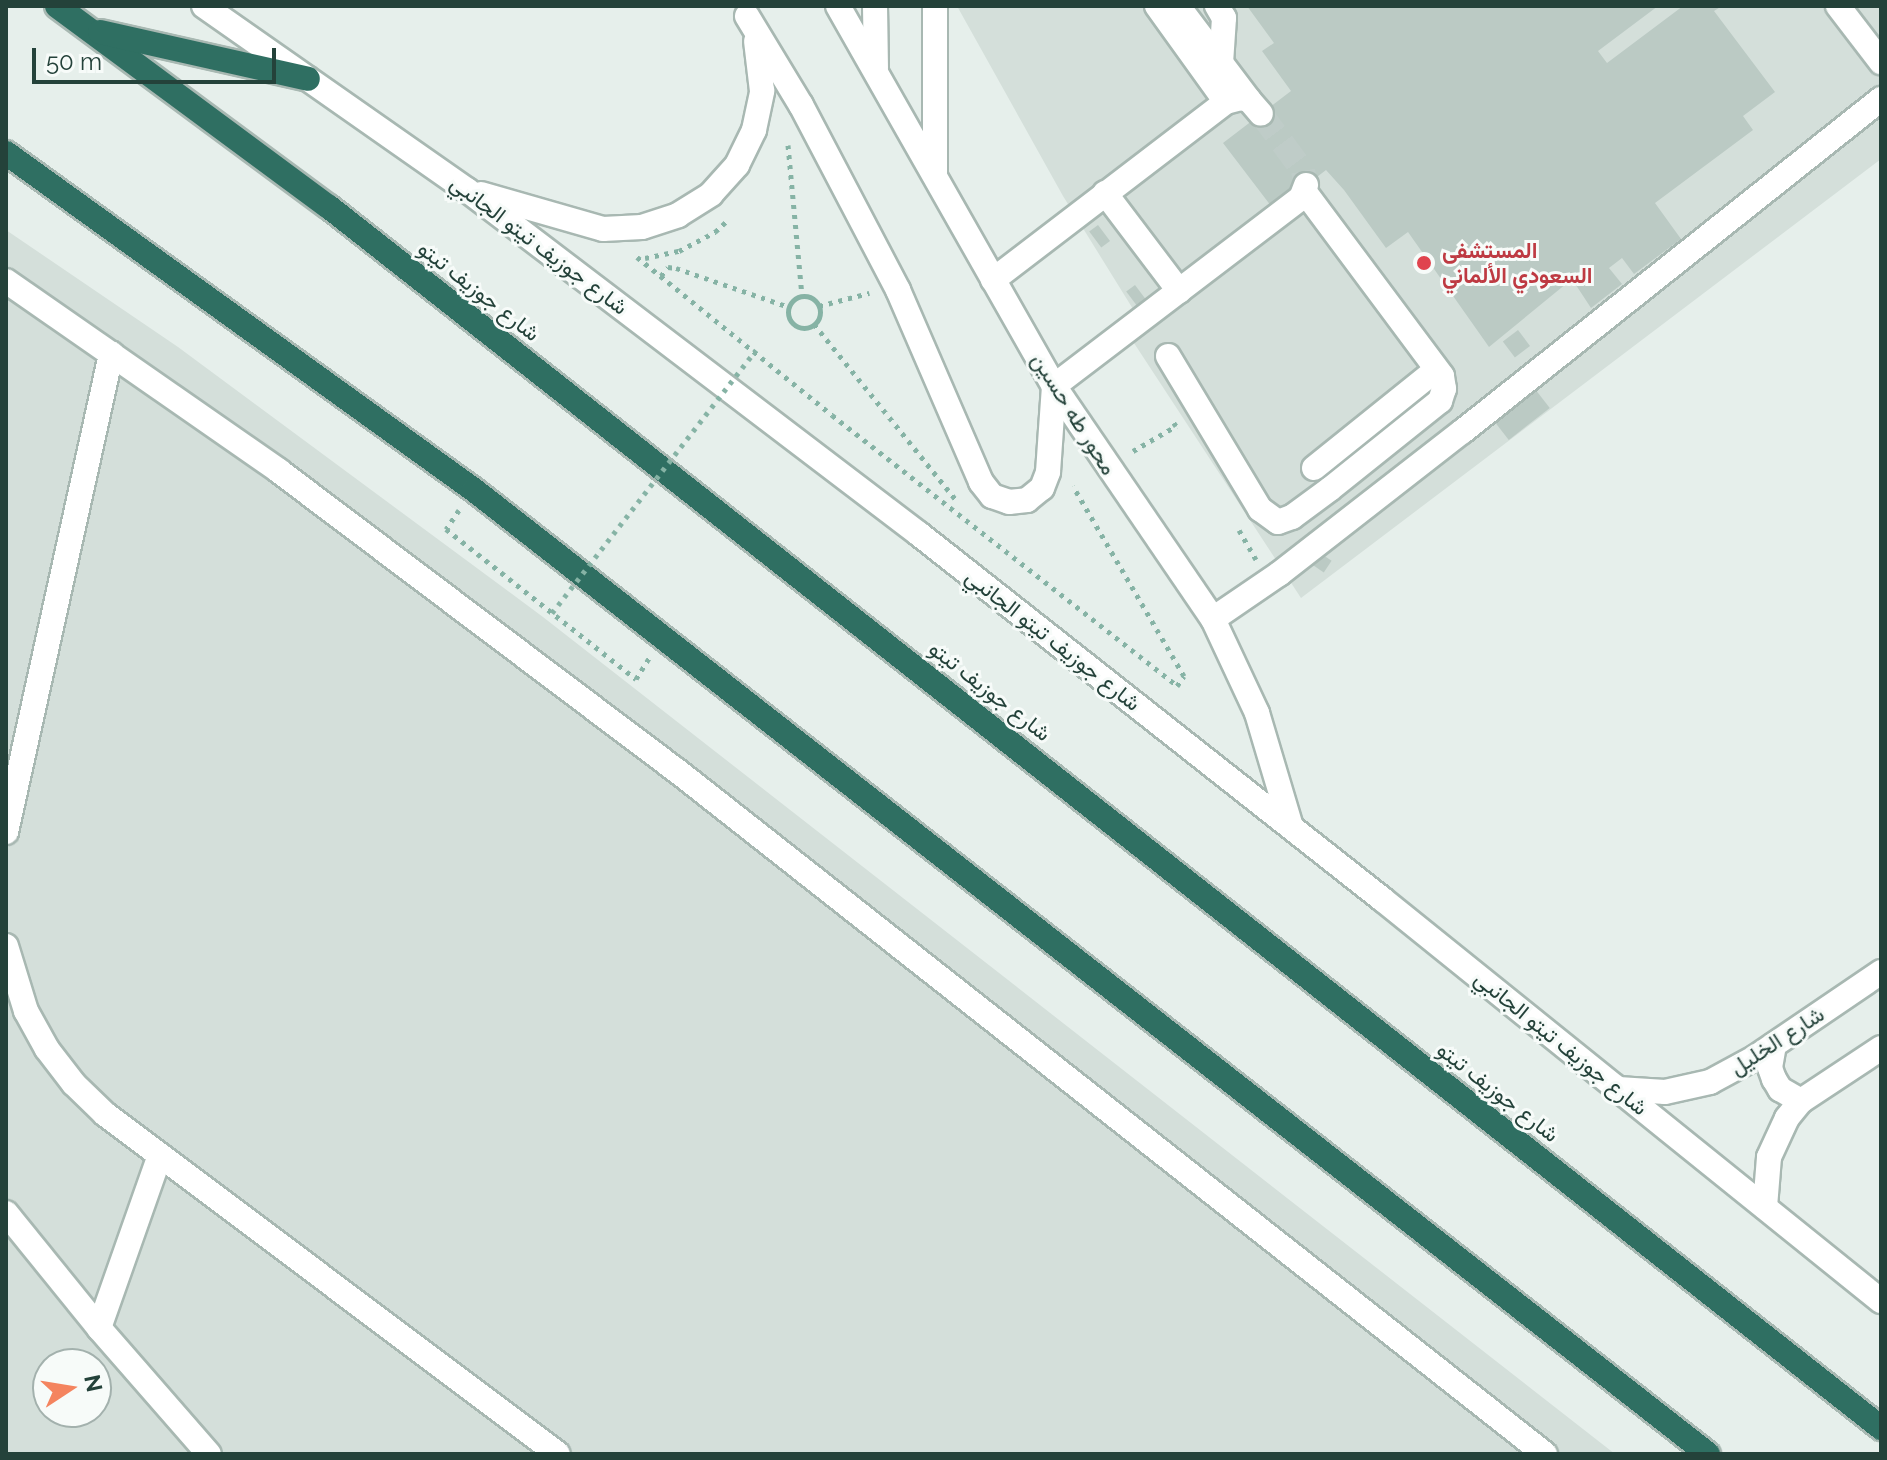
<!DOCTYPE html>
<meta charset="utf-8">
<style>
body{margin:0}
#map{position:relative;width:1887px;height:1460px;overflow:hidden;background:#e6efeb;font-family:Raleway,Vazirmatn,sans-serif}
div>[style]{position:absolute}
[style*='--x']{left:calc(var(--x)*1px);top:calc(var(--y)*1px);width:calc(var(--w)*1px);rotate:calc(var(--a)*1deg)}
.built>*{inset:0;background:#d4dfda}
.building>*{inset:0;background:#bbcac4;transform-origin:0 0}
.minor-tunnel>*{height:24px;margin-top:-12px;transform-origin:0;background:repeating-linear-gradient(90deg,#bfccc8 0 24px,transparent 0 36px)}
.path>*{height:5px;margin-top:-2.5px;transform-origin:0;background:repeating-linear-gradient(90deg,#86b3a5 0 4px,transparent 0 10px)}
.path>.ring{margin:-2.5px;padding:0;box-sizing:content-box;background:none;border:5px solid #86b3a5;border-radius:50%}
.roads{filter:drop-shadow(2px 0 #a8b8b2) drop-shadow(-2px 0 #a8b8b2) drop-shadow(0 2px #a8b8b2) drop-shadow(0 -2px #a8b8b2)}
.minor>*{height:24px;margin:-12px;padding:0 12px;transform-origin:12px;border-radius:12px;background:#fff}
.highway>*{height:24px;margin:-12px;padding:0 12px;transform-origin:12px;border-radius:12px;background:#2f6f62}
.path-bridge>*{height:5px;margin-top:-2.5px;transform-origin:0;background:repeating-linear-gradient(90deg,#86b3a5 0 4px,transparent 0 10px)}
.dots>*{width:22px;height:22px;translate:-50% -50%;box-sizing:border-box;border:4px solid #f7fbf9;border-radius:50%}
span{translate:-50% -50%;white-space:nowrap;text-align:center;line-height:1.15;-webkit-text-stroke:6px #f7fbf9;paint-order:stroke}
.street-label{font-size:22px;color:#24423a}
.health-label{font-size:22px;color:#be3a42;font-weight:700}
.left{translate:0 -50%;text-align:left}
.frame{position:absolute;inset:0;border:8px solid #24423a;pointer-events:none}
.north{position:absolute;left:32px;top:1348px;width:80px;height:80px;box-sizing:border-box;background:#f7fbf9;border:2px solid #a3b1ad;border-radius:50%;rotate:78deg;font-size:22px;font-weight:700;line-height:32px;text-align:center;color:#24423a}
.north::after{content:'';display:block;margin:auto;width:28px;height:36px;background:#f4845f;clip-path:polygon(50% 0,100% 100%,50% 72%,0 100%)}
.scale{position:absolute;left:32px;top:48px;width:244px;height:36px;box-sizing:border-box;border:4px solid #24423a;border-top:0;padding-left:10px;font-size:24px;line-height:28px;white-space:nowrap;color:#24423a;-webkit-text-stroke:6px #f7fbf9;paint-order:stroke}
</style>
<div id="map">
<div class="built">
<i style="clip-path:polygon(957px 6px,1881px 6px,1881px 159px,1301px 598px,1132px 340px,1146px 330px,1063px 196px)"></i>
<i style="clip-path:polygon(evenodd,6px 230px,178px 347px,543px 617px,1615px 1454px,6px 1454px,6px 230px,48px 1364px,96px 1364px,96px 1412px,48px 1412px,48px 1364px)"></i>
</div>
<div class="building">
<i style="clip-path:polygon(1247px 6px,1658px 6px,1598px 51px,1607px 63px,1683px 6px,1722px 6px,1714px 11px,1775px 92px,1743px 116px,1753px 130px,1655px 203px,1681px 239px,1634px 274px,1622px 258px,1609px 268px,1622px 284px,1591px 308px,1572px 279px,1489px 347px,1408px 232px,1386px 248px,1344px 190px,1326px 170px,1274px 210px,1223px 143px,1291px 91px,1262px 51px,1274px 43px)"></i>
<i style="left:1098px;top:225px;width:20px;height:11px;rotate:53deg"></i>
<i style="left:1135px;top:285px;width:20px;height:11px;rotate:53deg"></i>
<i style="left:1518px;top:330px;width:20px;height:19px;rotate:53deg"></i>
<i style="left:1535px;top:389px;width:24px;height:52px;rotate:52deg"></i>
<i style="left:1320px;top:553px;width:14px;height:14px;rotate:34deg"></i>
</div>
<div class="minor-tunnel">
<i style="--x:1261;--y:114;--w:71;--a:53.6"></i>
<i style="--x:1303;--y:171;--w:14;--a:78"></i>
</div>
<div class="path">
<i style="--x:788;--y:145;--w:151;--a:84.7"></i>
<i style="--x:637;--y:257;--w:251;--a:39"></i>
<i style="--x:832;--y:415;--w:439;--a:38.1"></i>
<i style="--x:1177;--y:686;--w:12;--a:-55"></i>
<i style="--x:1184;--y:676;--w:220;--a:-120.3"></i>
<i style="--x:645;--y:258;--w:35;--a:-12"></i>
<i style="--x:679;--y:251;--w:41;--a:-27.8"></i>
<i style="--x:715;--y:232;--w:18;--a:-43"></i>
<i style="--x:661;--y:276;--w:11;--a:-52"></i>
<i style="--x:668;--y:267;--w:8;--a:7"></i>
<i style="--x:676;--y:268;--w:120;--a:19"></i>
<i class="ring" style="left:788px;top:296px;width:27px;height:27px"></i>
<i style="--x:819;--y:306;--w:52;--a:-14.6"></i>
<i style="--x:814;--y:324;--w:228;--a:51.1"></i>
<i style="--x:1133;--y:451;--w:50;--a:-30.2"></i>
<i style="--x:1176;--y:426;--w:4;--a:-124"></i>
<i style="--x:459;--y:510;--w:23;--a:124"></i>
<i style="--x:446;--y:529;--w:242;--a:38.3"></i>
<i style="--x:636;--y:679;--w:25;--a:-58"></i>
<i style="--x:1239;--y:530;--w:34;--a:60"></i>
</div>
<div class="roads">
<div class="minor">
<i style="--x:204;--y:6;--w:321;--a:35"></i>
<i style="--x:467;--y:190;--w:568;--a:37.27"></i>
<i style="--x:919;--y:534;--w:590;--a:38.25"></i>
<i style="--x:1382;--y:899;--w:641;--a:38.86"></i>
<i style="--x:838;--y:6;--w:437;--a:60.4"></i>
<i style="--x:1054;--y:386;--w:282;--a:55.7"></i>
<i style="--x:1213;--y:619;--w:104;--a:64.9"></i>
<i style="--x:1257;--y:713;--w:119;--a:73.4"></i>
<i style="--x:875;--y:6;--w:62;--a:89.1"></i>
<i style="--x:1157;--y:6;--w:118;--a:54.3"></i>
<i style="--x:1178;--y:6;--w:118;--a:52.9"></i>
<i style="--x:1217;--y:6;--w:14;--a:60"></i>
<i style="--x:1224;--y:18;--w:45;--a:93.8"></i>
<i style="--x:1838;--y:6;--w:71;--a:52.5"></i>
<i style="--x:747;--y:16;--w:104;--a:58.8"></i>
<i style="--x:801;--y:105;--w:209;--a:62.3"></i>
<i style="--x:898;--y:290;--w:209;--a:66.6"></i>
<i style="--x:981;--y:482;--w:18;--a:52"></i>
<i style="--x:992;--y:496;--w:18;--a:19"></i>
<i style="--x:1009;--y:502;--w:18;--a:-6"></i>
<i style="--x:1027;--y:500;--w:19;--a:-39"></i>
<i style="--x:1042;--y:488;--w:17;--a:-69"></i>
<i style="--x:1048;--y:472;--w:86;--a:-86"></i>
<i style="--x:1054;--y:386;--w:310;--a:-37.3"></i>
<i style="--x:1301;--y:198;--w:14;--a:-69"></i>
<i style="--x:935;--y:175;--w:169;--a:-90"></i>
<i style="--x:1105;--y:193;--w:123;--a:52.9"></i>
<i style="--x:481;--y:194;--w:127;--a:16"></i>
<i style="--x:603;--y:229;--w:39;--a:-3"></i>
<i style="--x:642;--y:227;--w:38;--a:-18"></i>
<i style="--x:678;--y:215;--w:39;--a:-32"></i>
<i style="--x:711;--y:194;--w:39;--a:-48"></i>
<i style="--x:737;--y:165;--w:39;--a:-64"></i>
<i style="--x:754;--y:130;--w:40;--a:-78"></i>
<i style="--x:762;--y:91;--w:50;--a:-96.8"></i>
<i style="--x:993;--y:280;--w:293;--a:-37.4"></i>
<i style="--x:1226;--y:102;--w:16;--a:-15"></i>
<i style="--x:1241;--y:98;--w:8;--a:14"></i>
<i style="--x:1249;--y:100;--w:18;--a:49"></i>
<i style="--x:6;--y:281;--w:333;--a:34.8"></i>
<i style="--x:279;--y:471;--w:497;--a:37"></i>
<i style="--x:676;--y:770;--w:1106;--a:38.21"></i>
<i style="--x:1168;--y:356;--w:179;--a:59"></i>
<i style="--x:1260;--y:509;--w:22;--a:36"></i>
<i style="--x:1278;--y:522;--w:15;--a:-20"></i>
<i style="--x:1292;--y:517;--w:47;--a:-36.4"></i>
<i style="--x:1330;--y:489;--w:141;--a:-38.7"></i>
<i style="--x:1440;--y:401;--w:13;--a:-72"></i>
<i style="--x:1444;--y:389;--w:13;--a:-99"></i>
<i style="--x:1442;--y:376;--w:229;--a:-126.7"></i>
<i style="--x:1314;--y:468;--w:156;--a:-38.8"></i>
<i style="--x:1213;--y:619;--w:80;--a:-34.3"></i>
<i style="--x:1279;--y:574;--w:233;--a:-37.9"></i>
<i style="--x:1463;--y:431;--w:534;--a:-38.46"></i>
<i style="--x:6;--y:832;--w:490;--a:-77.6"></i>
<i style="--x:6;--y:946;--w:68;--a:72.9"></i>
<i style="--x:26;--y:1011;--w:43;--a:61.1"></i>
<i style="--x:47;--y:1049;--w:44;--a:52.4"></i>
<i style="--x:74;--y:1084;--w:43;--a:44.1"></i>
<i style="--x:105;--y:1114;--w:566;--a:36.89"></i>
<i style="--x:1774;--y:1045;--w:23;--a:100"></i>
<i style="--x:1770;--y:1068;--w:12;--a:70"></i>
<i style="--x:1774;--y:1079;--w:12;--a:59"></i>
<i style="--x:1780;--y:1089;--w:24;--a:30"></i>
<i style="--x:1618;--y:1089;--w:47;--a:3.7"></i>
<i style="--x:1665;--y:1092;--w:46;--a:-12.5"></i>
<i style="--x:1710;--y:1082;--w:52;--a:-28.5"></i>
<i style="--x:1756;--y:1057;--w:151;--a:-34.2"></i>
<i style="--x:1765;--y:1207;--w:50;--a:-85.4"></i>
<i style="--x:1769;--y:1157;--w:43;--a:-65.2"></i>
<i style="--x:1787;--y:1118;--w:22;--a:-51"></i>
<i style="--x:1801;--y:1101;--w:96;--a:-33.5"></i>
<i style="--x:6;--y:1213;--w:148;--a:51"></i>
<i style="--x:99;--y:1328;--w:167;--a:48.9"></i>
<i style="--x:99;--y:1328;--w:183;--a:-70.6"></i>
</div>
<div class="highway">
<i style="--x:57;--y:6;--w:338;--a:36.5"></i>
<i style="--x:329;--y:207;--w:1975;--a:38.19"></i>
<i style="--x:100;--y:32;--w:213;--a:12.7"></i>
<i style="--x:6;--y:153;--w:577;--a:35.76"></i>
<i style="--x:474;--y:490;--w:1566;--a:38"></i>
</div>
</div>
<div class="path-bridge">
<i style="--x:552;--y:613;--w:333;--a:-52.2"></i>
</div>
<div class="dots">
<i style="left:1424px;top:263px;background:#e0444e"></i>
</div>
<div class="street-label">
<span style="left:539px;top:245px;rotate:37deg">شارع جوزيف تيتو الجانبي</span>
<span style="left:479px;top:291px;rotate:38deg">شارع جوزيف تيتو</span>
<span style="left:1074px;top:414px;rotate:58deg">محور طه حسين</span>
<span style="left:1053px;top:640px;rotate:38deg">شارع جوزيف تيتو الجانبي</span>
<span style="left:990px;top:691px;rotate:38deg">شارع جوزيف تيتو</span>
<span style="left:1777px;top:1041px;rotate:-33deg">شارع الخليل</span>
<span style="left:1561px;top:1043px;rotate:39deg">شارع جوزيف تيتو الجانبي</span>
<span style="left:1498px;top:1092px;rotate:38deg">شارع جوزيف تيتو</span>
</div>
<div class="health-label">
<span class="left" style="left:1442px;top:263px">المستشفى<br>السعودي الألماني</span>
</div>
<div class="frame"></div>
<div class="north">N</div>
<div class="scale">50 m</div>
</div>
